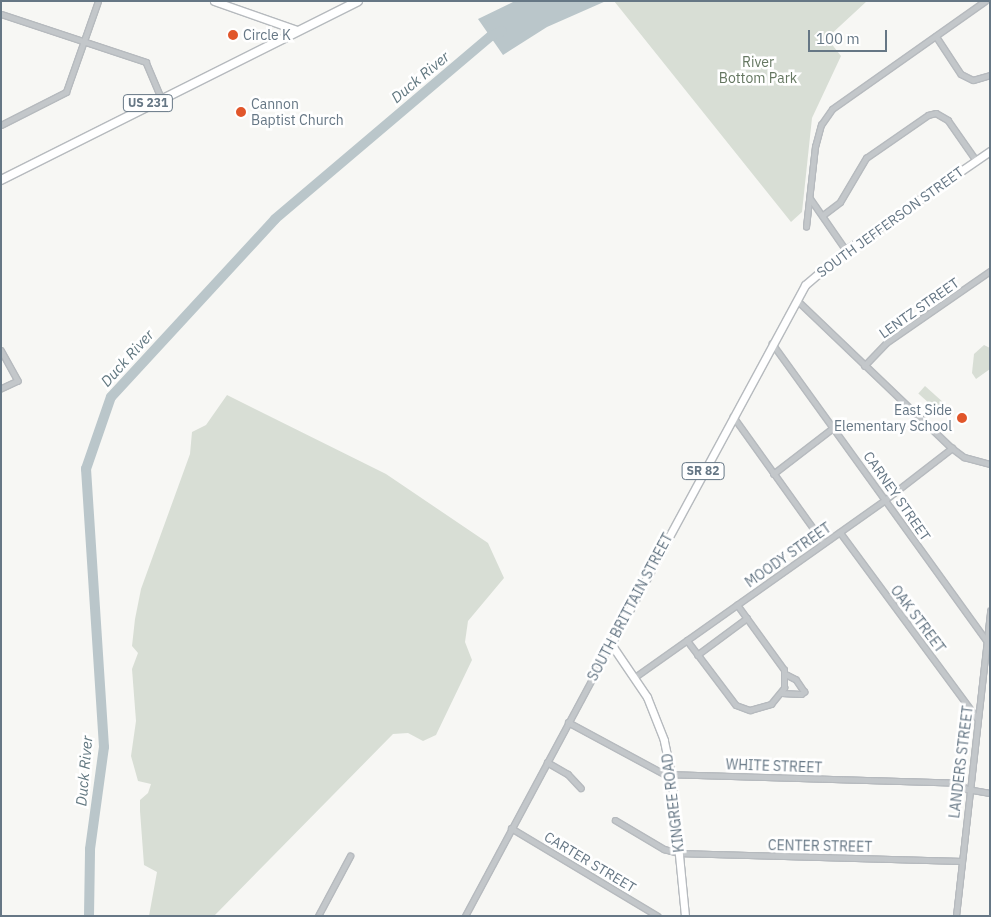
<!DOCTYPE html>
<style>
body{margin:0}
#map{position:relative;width:991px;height:917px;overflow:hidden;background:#f7f7f4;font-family:"IBM Plex Sans",sans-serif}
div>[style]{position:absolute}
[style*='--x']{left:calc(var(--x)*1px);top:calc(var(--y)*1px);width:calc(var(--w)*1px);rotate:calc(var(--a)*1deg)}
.green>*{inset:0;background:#d8ded5;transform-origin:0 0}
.water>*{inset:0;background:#bac6ca}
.river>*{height:10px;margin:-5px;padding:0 5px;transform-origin:5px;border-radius:5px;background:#bac6ca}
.roads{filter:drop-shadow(1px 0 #b6babe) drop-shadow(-1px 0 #b6babe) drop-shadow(0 1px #b6babe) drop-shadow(0 -1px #b6babe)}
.minor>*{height:4.5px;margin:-2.25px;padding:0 2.25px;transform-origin:2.25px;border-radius:2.25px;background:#c3c7ca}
.primary>*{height:7px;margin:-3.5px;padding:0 3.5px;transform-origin:3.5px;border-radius:3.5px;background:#fff}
.trunk>*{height:8px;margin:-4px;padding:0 4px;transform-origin:4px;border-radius:4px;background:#fff}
.dots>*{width:14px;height:14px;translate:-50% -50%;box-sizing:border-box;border:2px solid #fff;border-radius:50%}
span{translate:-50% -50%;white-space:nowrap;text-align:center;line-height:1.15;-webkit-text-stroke:5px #fff;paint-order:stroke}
.shield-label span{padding:1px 4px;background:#fff;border:1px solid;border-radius:4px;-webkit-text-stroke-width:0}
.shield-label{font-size:12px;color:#667785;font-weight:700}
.poi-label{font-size:14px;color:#667785}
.left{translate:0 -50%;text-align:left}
.right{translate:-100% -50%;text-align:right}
.park-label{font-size:14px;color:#657761}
.street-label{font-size:14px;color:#667785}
.water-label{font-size:15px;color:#627881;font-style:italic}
.frame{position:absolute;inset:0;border:2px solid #667785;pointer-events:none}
.scale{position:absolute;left:808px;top:30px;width:79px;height:22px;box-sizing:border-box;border:2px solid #667785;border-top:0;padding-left:6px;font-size:15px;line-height:18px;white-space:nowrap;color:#667785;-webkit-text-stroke:4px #fff;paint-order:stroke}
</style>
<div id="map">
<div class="green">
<i style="clip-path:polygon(614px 1px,867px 1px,827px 38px,841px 56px,812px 118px,802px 212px,791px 222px)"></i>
<i style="clip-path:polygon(984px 345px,990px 348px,990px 369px,976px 379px,972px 373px,974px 354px)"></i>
<i style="left:925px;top:386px;width:24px;height:10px;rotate:42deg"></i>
<i style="clip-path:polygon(227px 395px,386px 474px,488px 543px,504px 578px,468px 621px,465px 642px,472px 660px,436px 735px,423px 741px,408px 733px,393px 734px,214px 916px,149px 916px,157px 872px,144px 865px,140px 811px,140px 800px,148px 793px,151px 784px,138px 781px,131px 756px,136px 721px,132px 669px,138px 653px,132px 646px,135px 619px,141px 589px,190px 454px,192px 432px,206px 425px)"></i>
</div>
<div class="water">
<i style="clip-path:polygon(515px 1px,606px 1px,547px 27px,503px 55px,478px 19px)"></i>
</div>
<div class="river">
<i style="--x:89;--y:916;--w:67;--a:-89.1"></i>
<i style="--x:90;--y:849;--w:103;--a:-82.2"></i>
<i style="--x:104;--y:747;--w:279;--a:-93.7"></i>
<i style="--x:86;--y:469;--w:76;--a:-70.9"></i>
<i style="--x:111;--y:397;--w:242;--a:-47.3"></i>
<i style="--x:275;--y:219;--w:283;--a:-40.3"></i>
<i style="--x:491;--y:36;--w:12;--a:-24"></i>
</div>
<div class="roads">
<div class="minor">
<i style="--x:1;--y:14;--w:153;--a:18.3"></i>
<i style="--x:146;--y:62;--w:38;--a:67"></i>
<i style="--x:936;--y:36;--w:45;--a:56.7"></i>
<i style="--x:961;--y:74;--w:13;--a:27"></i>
<i style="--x:973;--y:80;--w:18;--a:-16"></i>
<i style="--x:1;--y:125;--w:73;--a:-26.9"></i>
<i style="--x:66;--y:92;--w:96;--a:-70.6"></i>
<i style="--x:810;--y:198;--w:63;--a:55.3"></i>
<i style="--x:823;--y:215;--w:21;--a:-37"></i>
<i style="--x:840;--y:202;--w:51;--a:-59.4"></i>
<i style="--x:866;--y:158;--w:75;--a:-34.7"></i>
<i style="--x:928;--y:115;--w:8;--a:-14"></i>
<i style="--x:936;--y:113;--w:14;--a:30"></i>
<i style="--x:948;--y:120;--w:49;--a:55"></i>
<i style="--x:806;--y:227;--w:81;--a:-83.6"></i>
<i style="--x:815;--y:147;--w:23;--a:-75"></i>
<i style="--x:821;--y:125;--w:19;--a:-55"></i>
<i style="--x:832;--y:109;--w:187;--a:-35.2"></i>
<i style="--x:797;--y:300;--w:214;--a:43.7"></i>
<i style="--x:952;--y:448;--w:15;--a:37"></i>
<i style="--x:964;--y:457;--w:27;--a:15"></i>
<i style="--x:772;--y:343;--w:366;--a:54.2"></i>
<i style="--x:1;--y:350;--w:35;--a:61"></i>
<i style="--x:18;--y:381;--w:19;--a:155"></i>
<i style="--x:864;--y:366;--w:32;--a:-46"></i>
<i style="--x:886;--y:343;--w:126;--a:-34.7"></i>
<i style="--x:733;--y:416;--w:156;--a:54.4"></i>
<i style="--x:773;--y:474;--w:77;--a:-37.6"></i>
<i style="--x:840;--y:532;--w:232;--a:53.6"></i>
<i style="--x:687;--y:640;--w:81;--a:53"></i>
<i style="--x:736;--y:705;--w:15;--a:20"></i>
<i style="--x:750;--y:710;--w:22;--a:-16"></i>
<i style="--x:771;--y:704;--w:21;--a:-51"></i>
<i style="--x:784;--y:688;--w:18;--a:-90"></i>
<i style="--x:784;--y:670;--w:80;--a:-125.9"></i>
<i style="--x:697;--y:655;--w:62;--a:-36.5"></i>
<i style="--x:635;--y:677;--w:306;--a:-35.3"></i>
<i style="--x:885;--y:500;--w:85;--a:-37.8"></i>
<i style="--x:782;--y:693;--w:19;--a:3"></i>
<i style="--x:801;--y:694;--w:4;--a:-34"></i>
<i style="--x:804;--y:692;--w:14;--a:-124"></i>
<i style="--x:796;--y:680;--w:11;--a:-153"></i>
<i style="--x:568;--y:722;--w:109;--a:28.4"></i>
<i style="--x:664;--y:774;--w:295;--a:1.7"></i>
<i style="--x:959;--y:783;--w:10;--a:37"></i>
<i style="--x:967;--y:789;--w:23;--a:10"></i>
<i style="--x:547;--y:762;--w:24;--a:30"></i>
<i style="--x:568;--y:774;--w:19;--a:47"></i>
<i style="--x:615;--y:820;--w:57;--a:30.6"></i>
<i style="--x:664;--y:849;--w:16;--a:15"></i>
<i style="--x:679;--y:853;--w:281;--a:1.6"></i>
<i style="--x:511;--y:828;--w:171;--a:30.9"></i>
<i style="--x:318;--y:916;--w:68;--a:-61.9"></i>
<i style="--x:465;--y:916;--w:309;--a:-61.8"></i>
<i style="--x:956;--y:916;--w:307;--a:-83.6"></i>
</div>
<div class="primary">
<i style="--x:214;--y:1;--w:88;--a:19.3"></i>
<i style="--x:685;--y:916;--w:143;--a:-95.6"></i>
<i style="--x:671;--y:774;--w:35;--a:-102"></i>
<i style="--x:664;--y:740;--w:46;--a:-111.6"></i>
<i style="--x:647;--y:697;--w:64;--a:-124.2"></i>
<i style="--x:611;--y:644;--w:408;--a:-61.6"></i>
<i style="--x:805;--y:285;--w:54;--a:-40.5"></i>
<i style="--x:846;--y:250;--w:175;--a:-34.5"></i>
</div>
<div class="trunk">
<i style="--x:1;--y:180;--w:399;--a:-26.6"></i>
</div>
</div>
<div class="dots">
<i style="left:233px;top:35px;background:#e1562a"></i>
<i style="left:241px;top:112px;background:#e1562a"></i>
<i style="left:962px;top:418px;background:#e1562a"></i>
</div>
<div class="shield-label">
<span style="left:148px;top:103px">US 231</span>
<span style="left:703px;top:471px">SR 82</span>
</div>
<div class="poi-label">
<span class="left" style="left:243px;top:35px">Circle K</span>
<span class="left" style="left:251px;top:112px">Cannon<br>Baptist Church</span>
<span class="right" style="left:952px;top:418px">East Side<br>Elementary School</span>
</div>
<div class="park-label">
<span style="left:758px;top:70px">River<br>Bottom Park</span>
</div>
<div class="street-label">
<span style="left:890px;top:222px;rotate:-36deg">SOUTH JEFFERSON STREET</span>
<span style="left:919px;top:308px;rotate:-35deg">LENTZ STREET</span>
<span style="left:897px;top:496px;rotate:55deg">CARNEY STREET</span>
<span style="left:788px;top:555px;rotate:-35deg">MOODY STREET</span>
<span style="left:630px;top:607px;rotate:-62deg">SOUTH BRITTAIN STREET</span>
<span style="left:918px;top:619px;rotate:53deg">OAK STREET</span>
<span style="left:961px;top:762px;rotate:-83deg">LANDERS STREET</span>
<span style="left:774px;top:766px;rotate:2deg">WHITE STREET</span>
<span style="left:673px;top:803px;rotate:-97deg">KINGREE ROAD</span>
<span style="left:820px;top:846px;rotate:1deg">CENTER STREET</span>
<span style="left:590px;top:862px;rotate:31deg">CARTER STREET</span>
</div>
<div class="water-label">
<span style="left:420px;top:77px;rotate:-40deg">Duck River</span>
<span style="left:127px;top:358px;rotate:-48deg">Duck River</span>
<span style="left:84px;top:771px;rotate:-85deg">Duck River</span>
</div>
<div class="frame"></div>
<div class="scale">100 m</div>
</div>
